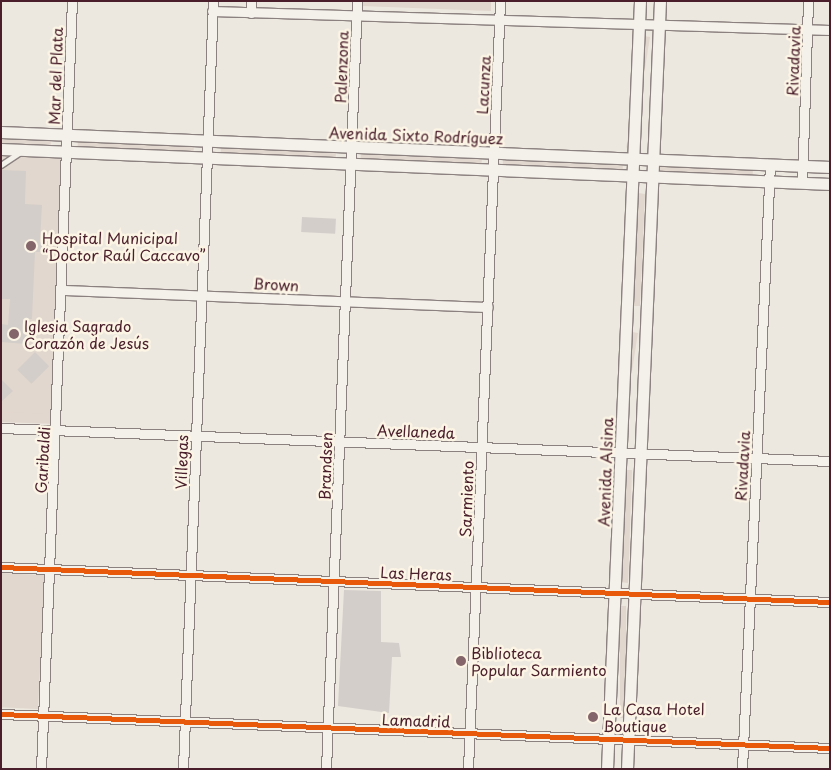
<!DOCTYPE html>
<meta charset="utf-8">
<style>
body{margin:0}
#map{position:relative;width:831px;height:770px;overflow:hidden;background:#ece7df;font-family:"Playpen Sans",sans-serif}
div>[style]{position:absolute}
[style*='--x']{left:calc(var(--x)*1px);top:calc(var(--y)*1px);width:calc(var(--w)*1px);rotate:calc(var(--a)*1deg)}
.built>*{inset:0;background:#e2d7ce}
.green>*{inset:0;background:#e1d7ce;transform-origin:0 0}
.building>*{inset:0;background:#d3cec9;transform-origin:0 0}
.roads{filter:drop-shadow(1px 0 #8b817f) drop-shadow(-1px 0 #8b817f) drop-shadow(0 1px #8b817f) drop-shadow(0 -1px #8b817f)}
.lane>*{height:4.5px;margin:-2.25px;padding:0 2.25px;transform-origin:2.25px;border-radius:2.25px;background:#f4f0ea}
.street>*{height:9px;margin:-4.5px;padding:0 4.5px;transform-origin:4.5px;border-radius:4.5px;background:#f4f0ea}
.secondary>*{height:11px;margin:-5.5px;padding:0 5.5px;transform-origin:5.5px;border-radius:5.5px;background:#f4f0ea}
.cycleway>*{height:5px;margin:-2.5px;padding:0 2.5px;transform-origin:2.5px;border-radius:2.5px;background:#e8590c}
.dots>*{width:14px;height:14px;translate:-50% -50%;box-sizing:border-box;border:2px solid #fcf5e5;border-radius:50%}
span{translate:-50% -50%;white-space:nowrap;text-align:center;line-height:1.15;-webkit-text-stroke:5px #fcf5e5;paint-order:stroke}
.street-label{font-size:15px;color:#4a1f2b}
.poi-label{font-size:15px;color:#4a1f2b}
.left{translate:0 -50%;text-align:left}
.frame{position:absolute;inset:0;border:2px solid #4a1f2b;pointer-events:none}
</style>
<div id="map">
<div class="built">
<i style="clip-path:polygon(1px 154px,66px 156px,55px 424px,1px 422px)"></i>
</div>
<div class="green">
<i style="clip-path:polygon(362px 1px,491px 1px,491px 11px,362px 6px)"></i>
<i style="left:644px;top:36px;width:6px;height:113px;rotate:9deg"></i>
<i style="left:1px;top:136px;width:50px;height:9px;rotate:3deg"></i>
<i style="left:78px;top:139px;width:116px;height:9px;rotate:3deg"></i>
<i style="left:221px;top:146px;width:115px;height:9px;rotate:2deg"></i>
<i style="left:361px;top:151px;width:121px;height:9px;rotate:3deg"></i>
<i style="left:503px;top:158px;width:120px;height:9px;rotate:2deg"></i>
<i style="left:28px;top:161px;width:28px;height:43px;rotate:2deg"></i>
<i style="left:658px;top:164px;width:95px;height:8px;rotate:2deg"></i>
<i style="clip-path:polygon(638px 193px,645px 194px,640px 306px,634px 306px)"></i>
<i style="left:632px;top:332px;width:6px;height:103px;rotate:9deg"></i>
<i style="clip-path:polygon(23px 385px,44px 387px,43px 414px,2px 412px,3px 402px)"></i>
<i style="clip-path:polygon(626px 470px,632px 470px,628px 583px,621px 582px)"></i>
<i style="left:1px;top:573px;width:44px;height:134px;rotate:3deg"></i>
<i style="left:620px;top:606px;width:6px;height:112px"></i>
</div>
<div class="building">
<i style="clip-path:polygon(1px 170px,26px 171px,25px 204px,42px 205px,40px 242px,46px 243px,45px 252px,35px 252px,32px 319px,27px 319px,26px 344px,1px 342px,1px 324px,8px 325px,10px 299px,1px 299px)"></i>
<i style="left:302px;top:217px;width:34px;height:15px;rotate:3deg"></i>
<i style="left:35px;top:352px;width:20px;height:25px;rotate:45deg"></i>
<i style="clip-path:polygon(1px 379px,13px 391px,1px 402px)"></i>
<i style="clip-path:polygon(344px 590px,381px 591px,381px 642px,399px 643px,401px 657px,392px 657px,389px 713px,338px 706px)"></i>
</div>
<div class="roads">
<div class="lane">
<i style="--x:1;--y:165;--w:23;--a:-34"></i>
</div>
<div class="street">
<i style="--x:212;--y:11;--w:618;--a:1.76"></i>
<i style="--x:251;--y:13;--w:12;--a:-90"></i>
<i style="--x:802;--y:183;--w:182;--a:-88.1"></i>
<i style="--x:63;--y:290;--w:425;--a:2.3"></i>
<i style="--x:1;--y:428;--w:830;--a:2.28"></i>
<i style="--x:1;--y:567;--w:830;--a:2.42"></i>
<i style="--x:1;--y:714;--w:830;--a:2.35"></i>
<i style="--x:41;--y:769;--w:769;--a:-87.69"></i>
<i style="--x:183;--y:769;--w:769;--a:-87.76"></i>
<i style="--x:326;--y:769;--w:769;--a:-87.69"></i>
<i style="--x:468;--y:769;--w:769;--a:-87.61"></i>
<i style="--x:742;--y:769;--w:606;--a:-87.35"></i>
</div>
<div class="secondary">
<i style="--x:1;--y:132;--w:830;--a:2.42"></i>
<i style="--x:1;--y:149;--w:830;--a:2.42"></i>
<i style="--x:607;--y:769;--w:769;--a:-87.54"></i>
<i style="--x:627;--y:769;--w:769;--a:-87.54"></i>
</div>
</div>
<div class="cycleway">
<i style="--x:1;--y:567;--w:830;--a:2.42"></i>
<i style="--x:1;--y:714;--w:830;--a:2.35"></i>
</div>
<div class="dots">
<i style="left:31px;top:246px;background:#83656a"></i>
<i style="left:14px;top:334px;background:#83656a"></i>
<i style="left:461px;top:661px;background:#83656a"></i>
<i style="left:593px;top:717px;background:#83656a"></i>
</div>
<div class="street-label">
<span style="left:793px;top:61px;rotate:-88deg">Rivadavia</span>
<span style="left:341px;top:67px;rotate:-88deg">Palenzona</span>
<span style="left:55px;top:76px;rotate:-88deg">Mar del Plata</span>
<span style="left:483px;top:85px;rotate:-87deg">Lacunza</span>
<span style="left:416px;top:135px;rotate:2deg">Avenida Sixto Rodríguez</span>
<span style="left:276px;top:284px;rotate:3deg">Brown</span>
<span style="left:416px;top:431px;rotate:2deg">Avellaneda</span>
<span style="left:42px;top:460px;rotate:-87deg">Garibaldi</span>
<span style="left:181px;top:462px;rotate:-88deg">Villegas</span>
<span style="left:325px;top:466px;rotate:-88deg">Brandsen</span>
<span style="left:742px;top:466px;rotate:-87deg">Rivadavia</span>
<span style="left:605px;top:472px;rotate:-88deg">Avenida Alsina</span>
<span style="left:466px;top:499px;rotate:-88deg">Sarmiento</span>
<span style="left:416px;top:573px;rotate:2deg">Las Heras</span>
<span style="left:416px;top:720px;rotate:2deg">Lamadrid</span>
</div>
<div class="poi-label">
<span class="left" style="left:42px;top:246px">Hospital Municipal<br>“Doctor Raúl Caccavo”</span>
<span class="left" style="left:24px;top:334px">Iglesia Sagrado<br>Corazón de Jesús</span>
<span class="left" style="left:471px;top:661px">Biblioteca<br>Popular Sarmiento</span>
<span class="left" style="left:603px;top:717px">La Casa Hotel<br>Boutique</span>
</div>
<div class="frame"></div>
</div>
